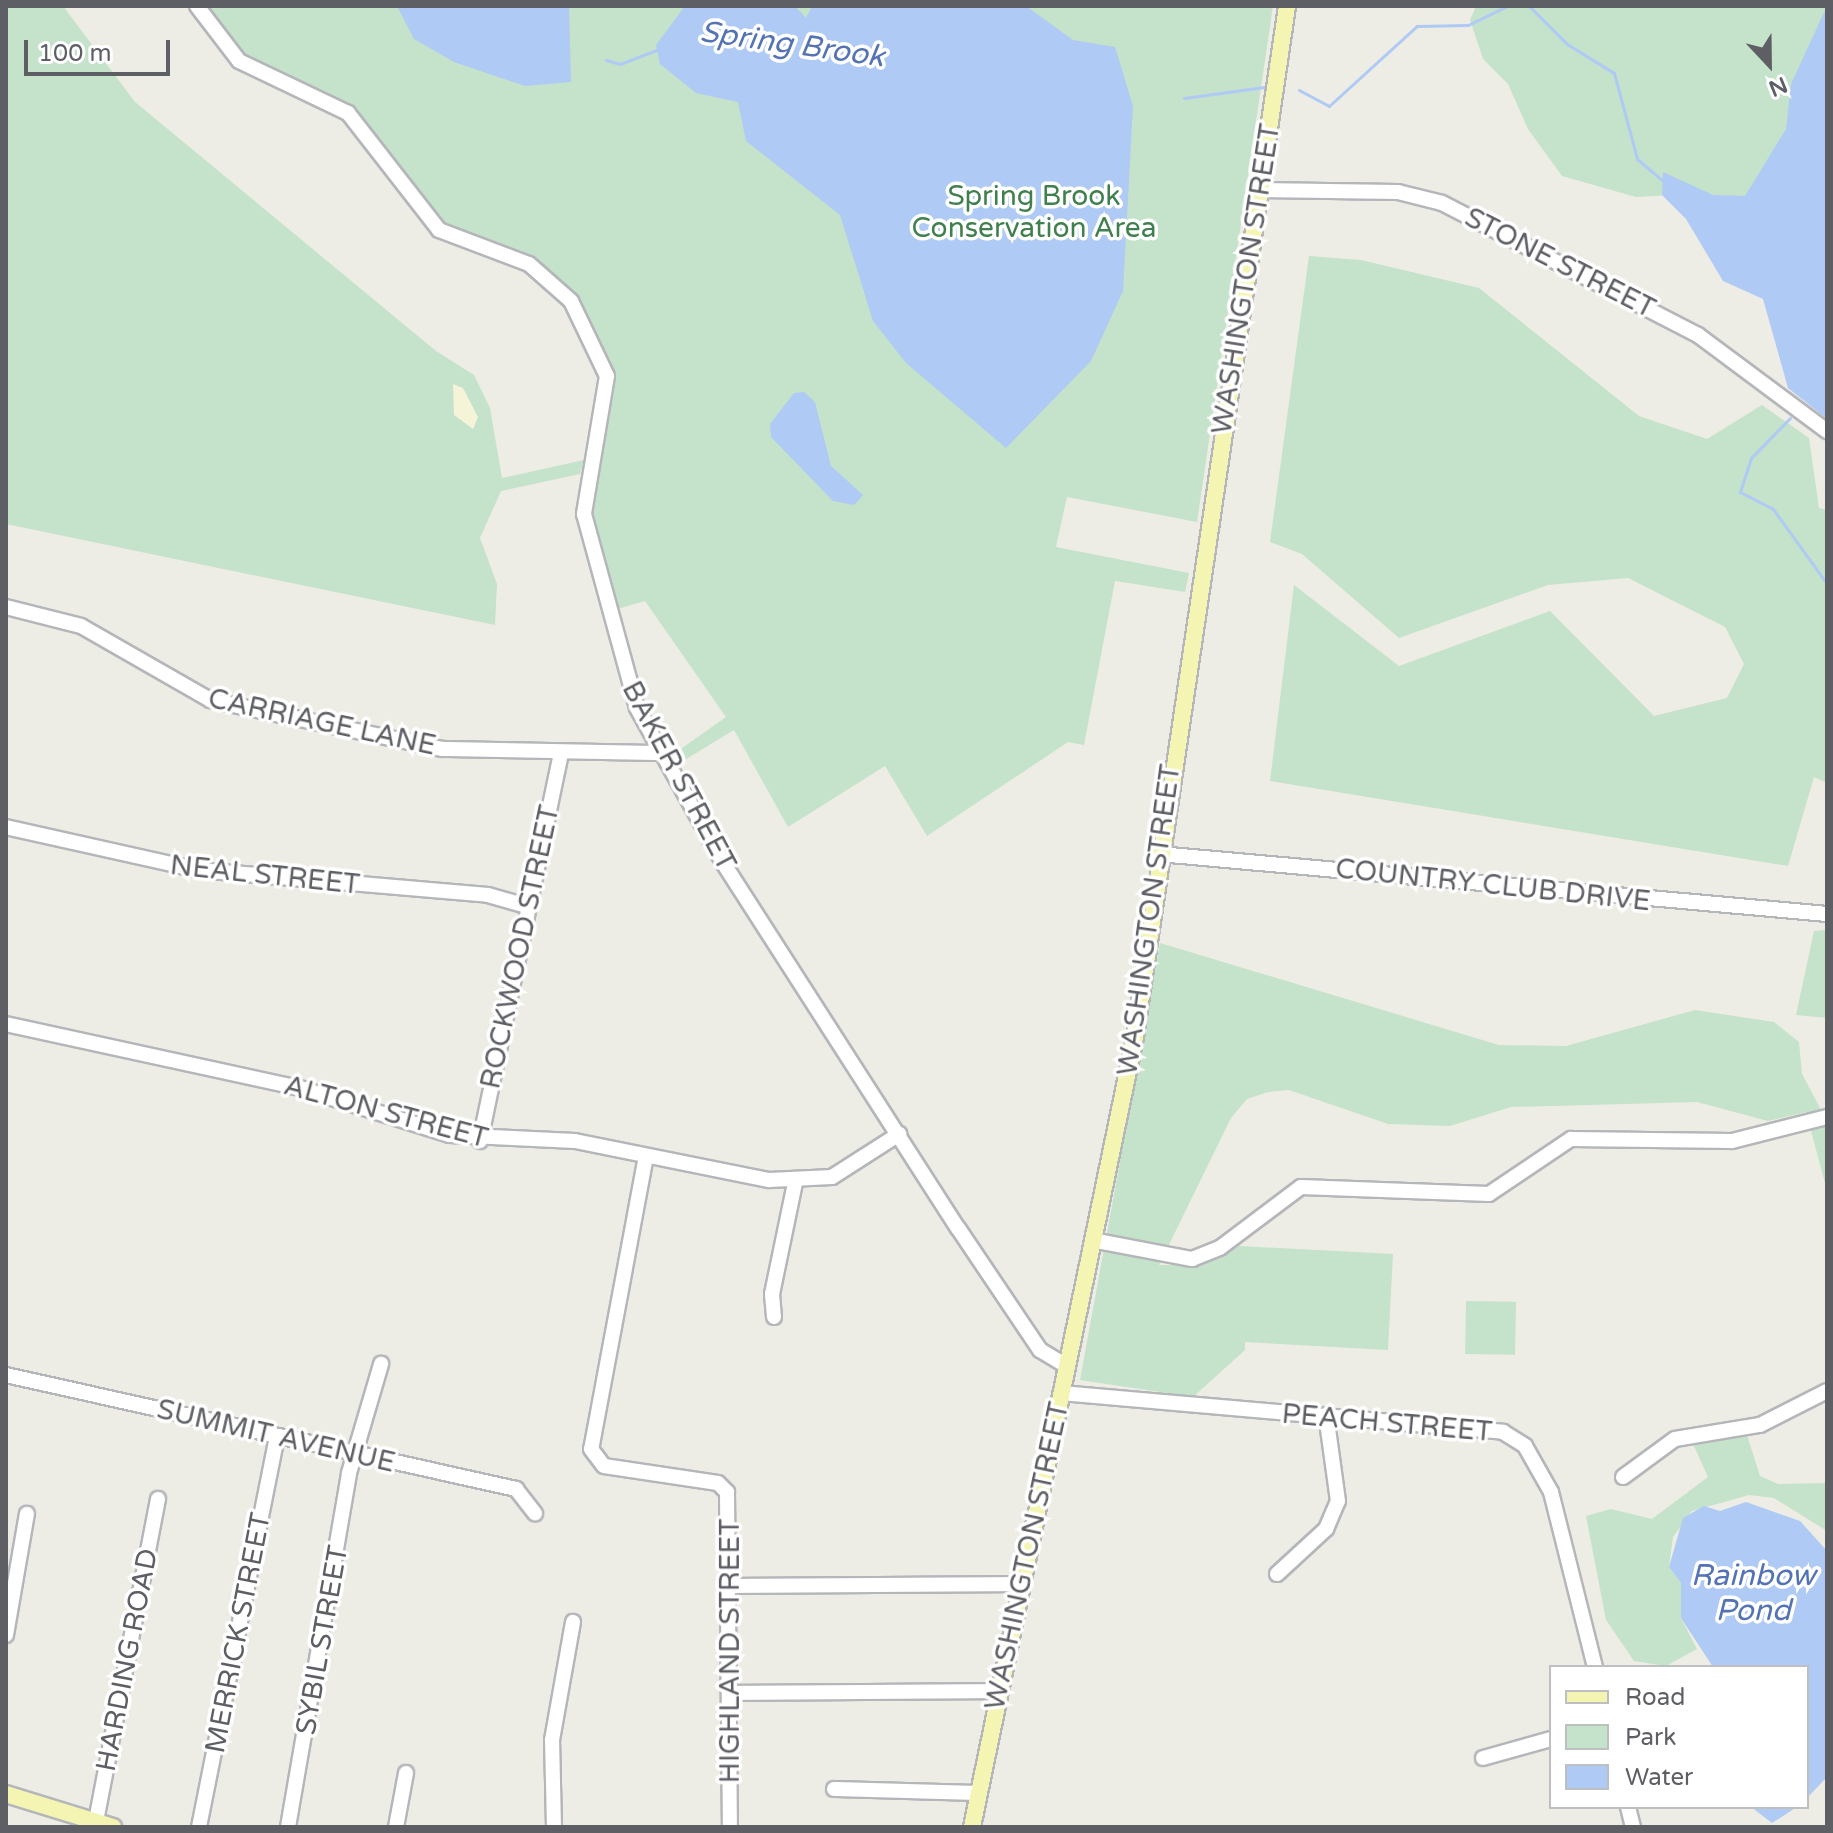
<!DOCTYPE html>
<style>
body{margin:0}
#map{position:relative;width:1833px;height:1833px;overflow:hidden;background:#edede5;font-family:"Varela Round",sans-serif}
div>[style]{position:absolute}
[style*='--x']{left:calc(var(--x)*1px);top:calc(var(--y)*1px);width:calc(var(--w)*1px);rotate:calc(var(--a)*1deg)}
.green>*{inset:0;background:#c5e2ca;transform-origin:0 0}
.sand>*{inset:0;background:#f6f4d8}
.water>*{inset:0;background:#afcaf4}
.stream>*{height:3px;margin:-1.5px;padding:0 1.5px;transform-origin:1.5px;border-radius:1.5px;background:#afcaf4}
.roads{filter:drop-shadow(2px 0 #b5b6ba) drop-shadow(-2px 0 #b5b6ba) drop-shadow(0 2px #b5b6ba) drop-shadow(0 -2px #b5b6ba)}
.minor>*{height:14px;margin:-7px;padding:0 7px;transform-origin:7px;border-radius:7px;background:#fff}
.major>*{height:16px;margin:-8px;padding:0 8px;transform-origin:8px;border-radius:8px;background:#f5f5b3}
span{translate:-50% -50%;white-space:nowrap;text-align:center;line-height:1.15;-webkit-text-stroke:7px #fff;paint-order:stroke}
.park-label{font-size:28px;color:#40804e}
.street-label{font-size:28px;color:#5d5f64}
.water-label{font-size:30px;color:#5473b5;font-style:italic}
.frame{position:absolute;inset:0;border:8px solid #5d5f64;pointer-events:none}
.legend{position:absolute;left:1549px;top:1665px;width:260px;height:144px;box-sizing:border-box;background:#fff;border:2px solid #bebfc1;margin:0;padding:10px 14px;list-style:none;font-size:24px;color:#5d5f64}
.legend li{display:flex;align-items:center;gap:16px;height:40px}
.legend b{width:40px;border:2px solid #bebfc1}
.north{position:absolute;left:1729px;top:24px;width:80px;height:80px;-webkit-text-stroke:6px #fff;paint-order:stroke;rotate:158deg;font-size:22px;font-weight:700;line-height:32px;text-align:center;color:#5d5f64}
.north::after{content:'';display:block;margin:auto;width:28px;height:36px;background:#5d5f64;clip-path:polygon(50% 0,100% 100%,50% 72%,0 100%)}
.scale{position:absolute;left:24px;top:40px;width:146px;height:36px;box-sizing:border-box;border:4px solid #5d5f64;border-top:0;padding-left:10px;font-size:24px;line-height:28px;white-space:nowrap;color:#5d5f64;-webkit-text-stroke:6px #fff;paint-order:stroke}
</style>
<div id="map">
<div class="green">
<i style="clip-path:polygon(6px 6px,63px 6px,135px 102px,436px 351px,474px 375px,490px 408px,502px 478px,584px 460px,580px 474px,501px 491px,480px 538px,497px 584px,495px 625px,6px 524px)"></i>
<i style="clip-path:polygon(197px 6px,1273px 6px,1197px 522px,1067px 497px,1056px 547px,1189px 573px,1185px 592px,1115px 581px,1084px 745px,1068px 742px,927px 836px,885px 766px,788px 827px,734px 730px,673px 767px,668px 758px,726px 717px,645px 601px,607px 612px,588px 536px,607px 376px,553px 281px,452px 237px,359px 123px,256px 71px)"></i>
<i style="clip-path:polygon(1476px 6px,1827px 6px,1827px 86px,1732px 226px,1673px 195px,1636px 197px,1562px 176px,1528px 129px,1508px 84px,1483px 59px,1470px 20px)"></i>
<i style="clip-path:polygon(1309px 256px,1361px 260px,1479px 288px,1639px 416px,1707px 439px,1762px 405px,1809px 438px,1819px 508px,1827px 510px,1827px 783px,1814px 777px,1788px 866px,1270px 781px,1294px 585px,1399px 666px,1550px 611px,1654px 716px,1727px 698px,1744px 664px,1725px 627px,1628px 578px,1548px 585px,1399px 638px,1302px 554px,1270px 542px)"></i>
<i style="clip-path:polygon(1827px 930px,1827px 1018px,1796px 1015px,1814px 931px)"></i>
<i style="clip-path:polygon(1160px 943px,1499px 1045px,1566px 1046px,1695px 1010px,1774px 1022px,1799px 1042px,1802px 1074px,1827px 1121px,1827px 1191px,1806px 1112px,1768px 1121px,1697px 1102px,1511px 1107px,1450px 1126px,1388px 1124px,1289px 1090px,1268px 1092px,1247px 1099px,1231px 1118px,1159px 1265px,1197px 1265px,1239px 1246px,1393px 1254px,1388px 1350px,1245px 1342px,1245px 1350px,1193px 1397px,1080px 1380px)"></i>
<i style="left:1466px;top:1301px;width:50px;height:53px;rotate:1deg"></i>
<i style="clip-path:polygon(1747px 1435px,1760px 1476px,1778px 1484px,1827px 1483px,1827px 1531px,1774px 1498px,1749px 1495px,1692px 1511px,1673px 1537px,1669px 1567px,1681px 1583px,1681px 1618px,1697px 1649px,1666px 1666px,1634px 1661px,1606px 1620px,1586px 1516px,1611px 1509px,1652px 1519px,1708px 1477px,1693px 1444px)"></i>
</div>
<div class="sand">
<i style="clip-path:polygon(453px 384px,463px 388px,478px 417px,473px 429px,454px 415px)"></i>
</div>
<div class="water">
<i style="clip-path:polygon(397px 6px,569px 6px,571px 82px,525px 86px,454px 62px,414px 39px)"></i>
<i style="clip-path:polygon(685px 6px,795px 6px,806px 18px,812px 6px,1026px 6px,1073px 40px,1115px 47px,1133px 106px,1123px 291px,1091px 361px,1006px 448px,906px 363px,873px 321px,840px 215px,746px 141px,738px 102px,696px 93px,660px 64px,656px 45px)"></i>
<i style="clip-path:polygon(1827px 6px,1827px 419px,1788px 388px,1763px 299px,1723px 281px,1686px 219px,1662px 195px,1663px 172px,1713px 195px,1745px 196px,1786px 129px,1791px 84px)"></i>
<i style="clip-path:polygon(804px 392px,815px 402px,831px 466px,863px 495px,854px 505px,833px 501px,771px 437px,770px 424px,794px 393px)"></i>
<i style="clip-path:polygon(1746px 1502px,1800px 1521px,1827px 1551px,1827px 1777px,1807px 1798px,1807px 1667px,1713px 1667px,1681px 1618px,1681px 1583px,1669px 1567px,1683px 1518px,1704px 1506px,1720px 1511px)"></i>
<i style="clip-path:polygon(1751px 1807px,1797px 1807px,1772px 1823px)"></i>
</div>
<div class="stream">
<i style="--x:1529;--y:6;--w:54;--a:45"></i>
<i style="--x:1567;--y:44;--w:55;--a:31.7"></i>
<i style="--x:1614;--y:73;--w:89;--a:75"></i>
<i style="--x:1637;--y:159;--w:34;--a:40"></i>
<i style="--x:606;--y:60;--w:15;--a:16"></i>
<i style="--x:620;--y:64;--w:40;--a:-21"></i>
<i style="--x:1299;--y:90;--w:34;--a:28"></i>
<i style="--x:1329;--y:106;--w:119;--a:-42.3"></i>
<i style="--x:1417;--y:26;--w:51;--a:-1.1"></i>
<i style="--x:1468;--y:25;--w:43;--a:-26"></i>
<i style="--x:1184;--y:98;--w:81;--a:-7.8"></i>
<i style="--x:1790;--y:418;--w:56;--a:134.3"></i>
<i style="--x:1751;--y:458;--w:36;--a:108"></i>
<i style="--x:1740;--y:492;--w:37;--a:27"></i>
<i style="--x:1773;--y:509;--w:92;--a:54.2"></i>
</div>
<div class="roads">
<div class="minor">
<i style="--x:197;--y:6;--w:69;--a:52.6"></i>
<i style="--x:239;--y:61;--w:121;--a:25.5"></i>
<i style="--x:348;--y:113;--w:148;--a:52.1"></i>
<i style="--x:439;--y:230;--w:96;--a:20.7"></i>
<i style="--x:529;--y:264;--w:56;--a:41.4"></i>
<i style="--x:571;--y:301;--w:83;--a:64.4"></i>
<i style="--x:607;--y:376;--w:140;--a:99.5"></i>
<i style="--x:584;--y:514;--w:201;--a:74.7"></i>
<i style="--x:637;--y:708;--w:175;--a:60.9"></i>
<i style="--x:722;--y:861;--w:436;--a:57.3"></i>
<i style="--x:958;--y:1228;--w:147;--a:56.1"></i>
<i style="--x:1040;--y:1350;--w:31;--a:31"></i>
<i style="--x:1259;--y:190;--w:139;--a:0.8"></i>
<i style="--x:1398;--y:192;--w:45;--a:14"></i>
<i style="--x:1442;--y:203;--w:288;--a:27.3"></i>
<i style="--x:1698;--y:335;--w:161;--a:36.7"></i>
<i style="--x:6;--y:607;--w:77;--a:14.2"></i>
<i style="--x:81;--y:626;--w:149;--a:29.8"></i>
<i style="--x:210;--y:700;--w:237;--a:11.9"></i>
<i style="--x:442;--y:749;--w:218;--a:1.1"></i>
<i style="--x:6;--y:827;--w:197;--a:12.6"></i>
<i style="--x:198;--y:870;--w:291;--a:4.9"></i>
<i style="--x:488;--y:895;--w:41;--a:15.8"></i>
<i style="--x:1159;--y:854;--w:671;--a:5.13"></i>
<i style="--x:6;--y:1024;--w:304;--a:12.3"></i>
<i style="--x:303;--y:1089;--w:154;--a:17.4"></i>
<i style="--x:450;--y:1135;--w:125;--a:2.7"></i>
<i style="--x:575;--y:1141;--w:198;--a:11.4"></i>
<i style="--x:769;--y:1180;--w:63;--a:-2.7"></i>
<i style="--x:832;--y:1177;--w:80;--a:-32.7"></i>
<i style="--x:480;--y:1141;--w:397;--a:-78.2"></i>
<i style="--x:646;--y:1156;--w:298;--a:100.6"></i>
<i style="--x:591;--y:1449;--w:21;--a:53"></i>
<i style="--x:604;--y:1466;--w:115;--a:8.5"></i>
<i style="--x:718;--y:1483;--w:13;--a:45"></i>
<i style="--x:727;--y:1492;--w:335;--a:89.5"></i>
<i style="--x:1092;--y:1240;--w:102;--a:10.8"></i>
<i style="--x:1192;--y:1259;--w:31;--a:-22"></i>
<i style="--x:1221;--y:1247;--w:100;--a:-36.9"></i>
<i style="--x:1301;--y:1187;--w:188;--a:2.1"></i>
<i style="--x:1489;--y:1194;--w:99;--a:-33.9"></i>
<i style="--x:1571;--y:1139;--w:161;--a:0.7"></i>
<i style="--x:1732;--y:1141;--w:98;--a:-14.2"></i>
<i style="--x:774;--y:1317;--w:23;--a:-95"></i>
<i style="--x:772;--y:1294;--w:113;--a:-78.3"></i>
<i style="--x:6;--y:1375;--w:523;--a:12.6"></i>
<i style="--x:516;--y:1489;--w:31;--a:52"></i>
<i style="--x:1061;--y:1393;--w:444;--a:5"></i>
<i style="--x:1503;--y:1432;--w:26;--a:32"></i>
<i style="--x:1525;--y:1446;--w:53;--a:60.5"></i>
<i style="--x:1551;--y:1492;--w:180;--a:75.9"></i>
<i style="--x:1623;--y:1477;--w:64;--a:-36.2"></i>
<i style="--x:1675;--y:1439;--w:86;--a:-9.4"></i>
<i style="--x:1760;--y:1425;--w:75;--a:-26.9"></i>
<i style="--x:1277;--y:1574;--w:67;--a:-42.6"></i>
<i style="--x:1326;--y:1529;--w:30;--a:-67"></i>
<i style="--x:1338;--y:1501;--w:87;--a:-97.9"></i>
<i style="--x:731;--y:1586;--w:290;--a:-0.4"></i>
<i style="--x:6;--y:1635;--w:123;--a:-80.2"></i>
<i style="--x:730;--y:1693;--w:269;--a:-0.4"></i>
<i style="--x:1483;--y:1758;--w:71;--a:-15.6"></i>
<i style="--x:834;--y:1789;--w:145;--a:1.6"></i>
<i style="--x:1628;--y:1807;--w:21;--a:76"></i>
<i style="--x:96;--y:1821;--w:328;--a:-79.1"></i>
<i style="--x:199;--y:1827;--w:397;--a:-78.7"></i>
<i style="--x:288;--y:1827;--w:359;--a:-80.2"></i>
<i style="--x:349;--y:1473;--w:114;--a:-73.6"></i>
<i style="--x:396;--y:1827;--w:55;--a:-79.5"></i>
<i style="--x:554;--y:1827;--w:87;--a:-91.3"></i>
<i style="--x:552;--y:1740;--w:120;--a:-79.9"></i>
</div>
<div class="major">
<i style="--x:6;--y:1794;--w:112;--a:17.1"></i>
<i style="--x:972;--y:1827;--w:807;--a:-78.34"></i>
<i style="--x:1135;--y:1037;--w:1042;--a:-81.61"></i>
</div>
</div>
<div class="park-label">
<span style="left:1034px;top:212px">Spring Brook<br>Conservation Area</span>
</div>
<div class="street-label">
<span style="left:1560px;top:263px;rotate:27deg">STONE STREET</span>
<span style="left:1246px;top:279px;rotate:-81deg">WASHINGTON STREET</span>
<span style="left:322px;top:722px;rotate:12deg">CARRIAGE LANE</span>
<span style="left:679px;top:776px;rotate:62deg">BAKER STREET</span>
<span style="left:265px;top:875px;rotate:6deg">NEAL STREET</span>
<span style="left:1493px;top:885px;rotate:6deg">COUNTRY CLUB DRIVE</span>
<span style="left:1149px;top:920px;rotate:-82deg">WASHINGTON STREET</span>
<span style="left:520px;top:947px;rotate:-78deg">ROCKWOOD STREET</span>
<span style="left:386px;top:1112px;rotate:15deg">ALTON STREET</span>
<span style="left:1387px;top:1423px;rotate:5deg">PEACH STREET</span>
<span style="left:276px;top:1436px;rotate:13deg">SUMMIT AVENUE</span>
<span style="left:1027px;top:1556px;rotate:-78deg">WASHINGTON STREET</span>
<span style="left:238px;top:1633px;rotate:-79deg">MERRICK STREET</span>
<span style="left:322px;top:1640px;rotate:-80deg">SYBIL STREET</span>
<span style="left:730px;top:1651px;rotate:-90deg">HIGHLAND STREET</span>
<span style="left:127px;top:1660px;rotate:-79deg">HARDING ROAD</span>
</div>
<div class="water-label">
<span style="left:792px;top:45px;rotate:8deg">Spring Brook</span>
<span style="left:1753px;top:1593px">Rainbow<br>Pond</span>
</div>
<div class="frame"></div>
<ul class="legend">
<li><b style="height:10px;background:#f5f5b3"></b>Road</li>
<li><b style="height:22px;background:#c5e2ca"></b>Park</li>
<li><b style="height:22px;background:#afcaf4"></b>Water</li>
</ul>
<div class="north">N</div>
<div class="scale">100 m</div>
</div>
